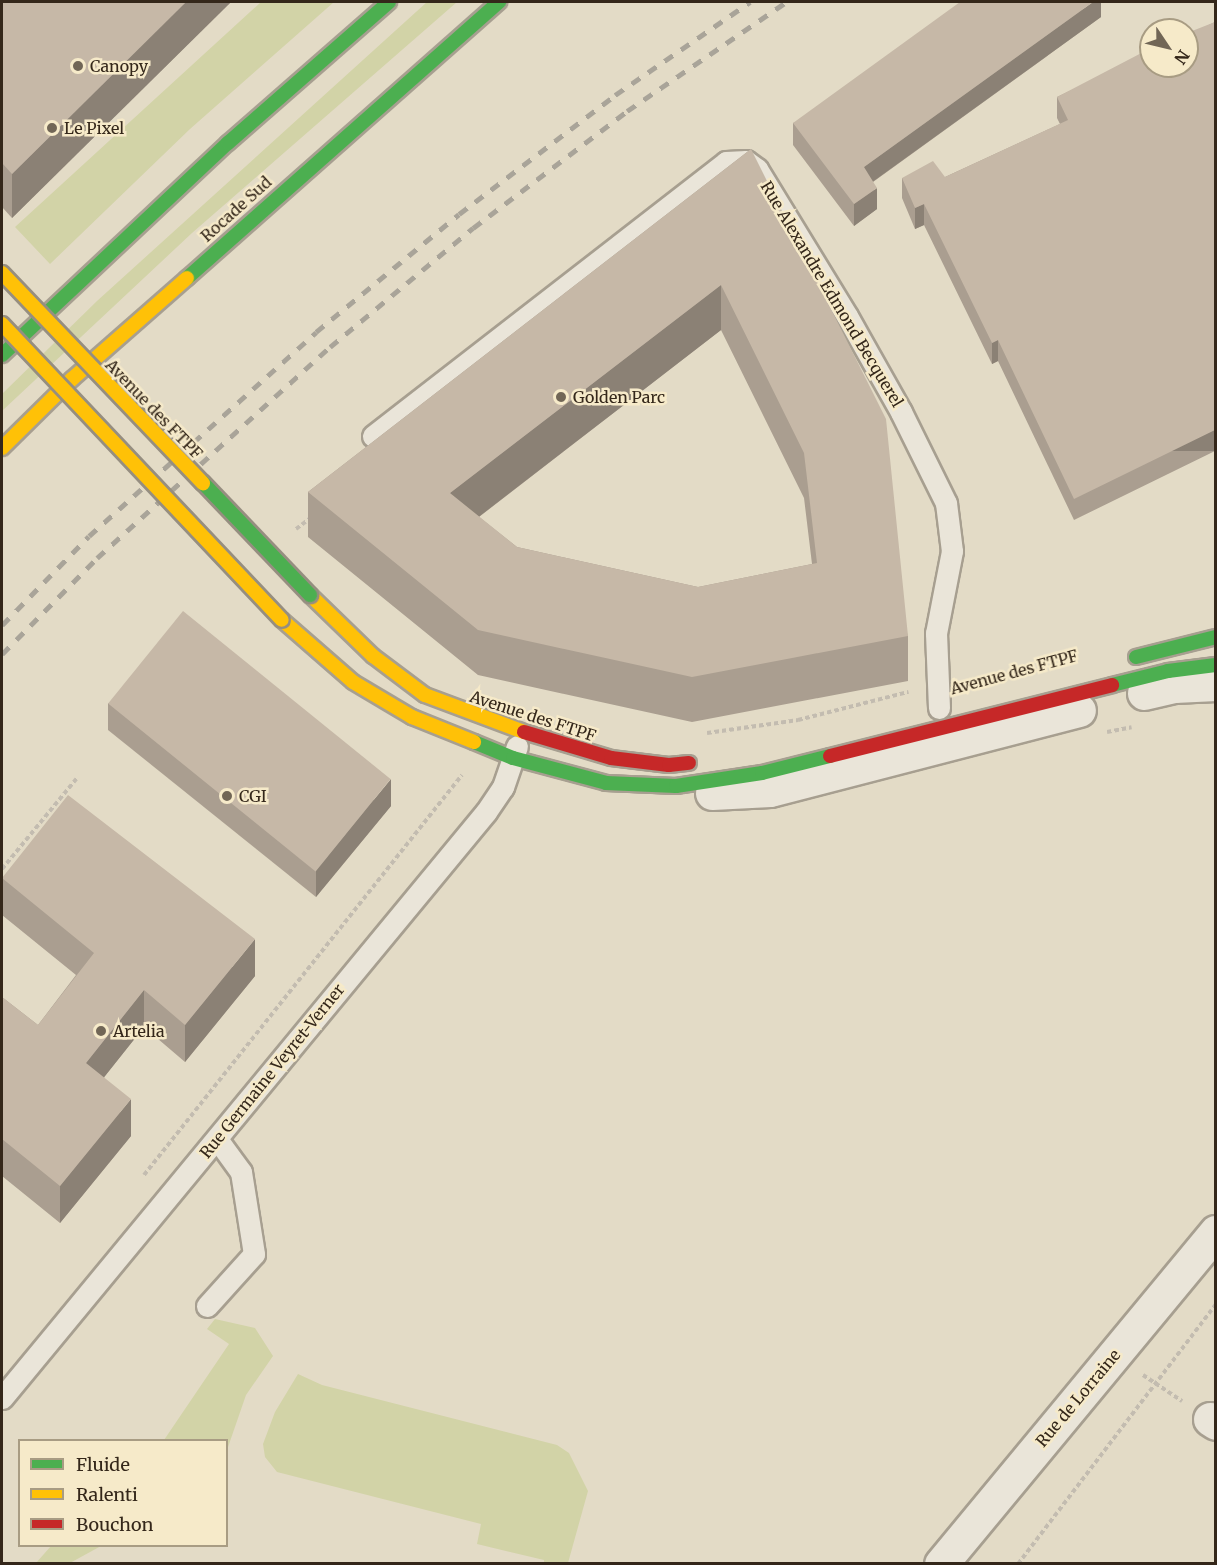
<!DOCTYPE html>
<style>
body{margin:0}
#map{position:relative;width:1217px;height:1565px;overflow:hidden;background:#e3dbc6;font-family:Merriweather,serif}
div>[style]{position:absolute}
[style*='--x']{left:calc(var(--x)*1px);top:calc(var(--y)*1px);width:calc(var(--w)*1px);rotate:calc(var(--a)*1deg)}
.green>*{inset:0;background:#d2d3a7}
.path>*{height:4px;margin-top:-2px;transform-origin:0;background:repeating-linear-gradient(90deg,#c3bcb0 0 4.5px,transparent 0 7.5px)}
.roads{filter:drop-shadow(2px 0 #a79f90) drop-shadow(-2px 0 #a79f90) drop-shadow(0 2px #a79f90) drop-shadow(0 -2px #a79f90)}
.lane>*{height:21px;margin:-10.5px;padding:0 10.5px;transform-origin:10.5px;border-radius:10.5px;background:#eae5d9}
.street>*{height:33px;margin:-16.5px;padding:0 16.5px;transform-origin:16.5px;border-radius:16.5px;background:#eae5d9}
.fast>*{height:14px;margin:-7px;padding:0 7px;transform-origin:7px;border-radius:7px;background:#4caf50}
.slow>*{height:14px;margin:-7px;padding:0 7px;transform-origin:7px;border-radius:7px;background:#ffc107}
.jam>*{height:14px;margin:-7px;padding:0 7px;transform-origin:7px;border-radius:7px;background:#c62828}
.rail>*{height:4.5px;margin-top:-2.25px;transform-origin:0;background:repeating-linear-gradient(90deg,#a9a499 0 10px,transparent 0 20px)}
.bridges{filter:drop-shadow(2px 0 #968e80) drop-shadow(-2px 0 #968e80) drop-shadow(0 2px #968e80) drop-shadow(0 -2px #968e80)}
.fast-bridge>*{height:14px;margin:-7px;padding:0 7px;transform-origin:7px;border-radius:7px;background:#4caf50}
.slow-bridge>*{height:14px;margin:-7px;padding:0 7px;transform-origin:7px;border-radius:7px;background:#ffc107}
.wall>*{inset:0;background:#aa9e90}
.shaded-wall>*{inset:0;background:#8b8175;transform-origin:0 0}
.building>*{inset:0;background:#c6b8a7;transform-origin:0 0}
.dots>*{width:16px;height:16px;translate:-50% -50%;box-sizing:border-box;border:3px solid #f6eac9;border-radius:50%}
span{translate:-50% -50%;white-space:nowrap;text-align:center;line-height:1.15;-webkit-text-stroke:5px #f6eac9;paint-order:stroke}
.poi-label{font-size:16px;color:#34271a}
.left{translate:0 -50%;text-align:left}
.street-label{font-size:16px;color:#34271a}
.frame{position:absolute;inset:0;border:3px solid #34271a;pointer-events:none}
.legend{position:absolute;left:18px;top:1439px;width:210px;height:108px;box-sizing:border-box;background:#f6eac9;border:2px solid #a89c83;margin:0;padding:8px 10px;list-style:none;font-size:18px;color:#34271a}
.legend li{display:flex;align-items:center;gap:12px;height:30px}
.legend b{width:30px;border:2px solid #a89c83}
.north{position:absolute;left:1139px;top:18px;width:60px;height:60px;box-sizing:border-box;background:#f6eac9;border:2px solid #a89c83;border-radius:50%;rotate:125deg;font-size:16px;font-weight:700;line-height:24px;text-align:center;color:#34271a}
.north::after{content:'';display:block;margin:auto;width:21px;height:27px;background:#716656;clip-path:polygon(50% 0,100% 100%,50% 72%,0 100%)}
</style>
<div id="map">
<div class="green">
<i style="clip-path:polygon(261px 2px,334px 2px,190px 129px,50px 264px,15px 227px)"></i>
<i style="clip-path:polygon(427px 2px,457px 2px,192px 233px,2px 411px,2px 394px,97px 301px)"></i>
<i style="clip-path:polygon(215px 1319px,255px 1328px,273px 1356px,246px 1395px,227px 1450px,226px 1440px,164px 1440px,229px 1344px,207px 1329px)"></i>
<i style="clip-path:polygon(298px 1374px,322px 1385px,557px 1445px,569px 1453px,588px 1491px,568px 1563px,544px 1563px,544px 1560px,477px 1544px,481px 1524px,277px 1472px,265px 1457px,263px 1444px,275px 1412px)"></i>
<i style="clip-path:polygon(51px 1546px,101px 1546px,70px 1563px,36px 1563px)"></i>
</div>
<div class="path">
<i style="--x:296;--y:529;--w:20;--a:-37"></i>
<i style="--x:1107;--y:732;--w:25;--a:-11"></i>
<i style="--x:707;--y:733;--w:92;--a:-8.1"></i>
<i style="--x:798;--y:720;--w:114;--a:-14.3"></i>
<i style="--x:2;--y:869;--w:118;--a:-50.5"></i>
<i style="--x:144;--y:1175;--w:511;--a:-51.52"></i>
<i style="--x:1143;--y:1375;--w:47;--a:33.7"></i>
<i style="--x:1018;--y:1564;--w:327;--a:-52.7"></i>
</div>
<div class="roads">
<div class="lane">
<i style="--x:373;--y:436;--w:447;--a:-37.8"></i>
<i style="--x:726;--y:162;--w:20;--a:-3"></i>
<i style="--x:746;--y:161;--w:14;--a:36"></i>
<i style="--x:757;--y:169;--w:172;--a:58.5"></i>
<i style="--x:847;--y:316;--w:110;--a:60.6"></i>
<i style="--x:901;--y:412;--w:102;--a:63.7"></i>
<i style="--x:946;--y:503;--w:48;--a:82.9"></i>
<i style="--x:952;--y:551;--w:84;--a:101"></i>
<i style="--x:936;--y:633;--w:75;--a:87.7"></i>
<i style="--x:207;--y:1306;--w:70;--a:-47.9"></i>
<i style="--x:254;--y:1254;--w:83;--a:-99"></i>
<i style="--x:241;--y:1172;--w:41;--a:-126"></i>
<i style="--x:2;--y:1398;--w:760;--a:-50.45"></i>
<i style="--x:486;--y:812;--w:30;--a:-56"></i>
<i style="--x:503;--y:787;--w:43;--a:-71.1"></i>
</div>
<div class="street">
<i style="--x:1144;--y:693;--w:31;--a:-13"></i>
<i style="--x:1174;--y:686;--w:42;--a:-2.7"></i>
<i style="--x:712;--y:793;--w:58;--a:-3"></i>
<i style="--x:770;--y:790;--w:319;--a:-14.5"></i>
<i style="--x:1210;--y:1419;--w:7;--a:34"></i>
<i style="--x:941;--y:1564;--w:431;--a:-50.4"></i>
</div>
<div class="fast">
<i style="--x:187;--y:278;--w:417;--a:-41.5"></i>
<i style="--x:2;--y:355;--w:310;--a:-43.2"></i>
<i style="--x:228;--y:143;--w:214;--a:-41.2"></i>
<i style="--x:1136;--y:657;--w:82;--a:-14"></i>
<i style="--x:1112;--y:685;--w:58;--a:-14"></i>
<i style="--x:1168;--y:671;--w:48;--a:-7.1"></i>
<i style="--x:474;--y:742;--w:42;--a:22.3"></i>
<i style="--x:513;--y:758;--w:96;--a:15"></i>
<i style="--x:606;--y:783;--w:70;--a:2.5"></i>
<i style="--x:676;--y:786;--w:87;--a:-8.6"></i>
<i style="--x:762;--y:773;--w:70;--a:-14"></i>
</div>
<div class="slow">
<i style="--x:2;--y:448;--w:98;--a:-44.6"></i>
<i style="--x:72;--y:379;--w:153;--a:-41.3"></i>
<i style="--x:310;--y:595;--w:88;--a:44.1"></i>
<i style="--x:373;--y:656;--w:65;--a:36.9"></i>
<i style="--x:425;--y:695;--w:106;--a:20.5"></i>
<i style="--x:282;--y:620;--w:94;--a:41.1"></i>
<i style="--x:353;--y:682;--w:69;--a:30.7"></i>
<i style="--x:412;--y:717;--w:67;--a:22"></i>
</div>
<div class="jam">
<i style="--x:524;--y:732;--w:91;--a:16.6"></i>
<i style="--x:611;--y:758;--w:58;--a:6.9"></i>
<i style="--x:669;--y:765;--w:20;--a:-6"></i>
<i style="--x:830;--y:756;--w:291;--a:-14.1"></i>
</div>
</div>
<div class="rail">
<i style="--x:2;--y:625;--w:124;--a:-45.7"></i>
<i style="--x:89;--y:536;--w:305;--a:-41.9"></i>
<i style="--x:316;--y:332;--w:185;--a:-39.5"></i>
<i style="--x:459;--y:214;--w:196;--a:-37.3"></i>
<i style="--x:615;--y:95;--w:164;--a:-34.6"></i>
<i style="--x:2;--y:654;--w:135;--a:-45.3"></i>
<i style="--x:97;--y:558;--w:314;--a:-42.2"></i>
<i style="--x:330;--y:347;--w:186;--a:-39.8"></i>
<i style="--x:473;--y:228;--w:193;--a:-37.2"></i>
<i style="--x:627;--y:111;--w:193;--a:-34.4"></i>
</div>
<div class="bridges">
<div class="fast-bridge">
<i style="--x:203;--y:483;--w:155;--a:46.3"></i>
</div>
<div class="slow-bridge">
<i style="--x:2;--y:273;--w:291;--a:46.3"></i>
<i style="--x:2;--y:324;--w:407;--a:46.6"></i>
</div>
</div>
<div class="wall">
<i style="clip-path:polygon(2px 2px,231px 2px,12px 218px,2px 207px)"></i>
<i style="clip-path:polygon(1101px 2px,1101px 17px,873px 182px,877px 209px,854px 226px,793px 145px,793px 123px)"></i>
<i style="clip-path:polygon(1215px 22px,1215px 451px,1074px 520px,998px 361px,992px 364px,924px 225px,915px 229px,902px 198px,902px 178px,945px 177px,1060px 124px,1057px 118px,1057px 97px)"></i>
<i style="clip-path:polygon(evenodd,751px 149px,908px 636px,908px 681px,692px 722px,478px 675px,308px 537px,308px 492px,751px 149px,721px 330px,804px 498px,812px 564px,698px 587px,517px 547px,479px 517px,721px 330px)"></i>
<i style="clip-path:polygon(108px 703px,391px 806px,316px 897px,108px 730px)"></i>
<i style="clip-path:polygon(2px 878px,255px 976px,185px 1062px,144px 1027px,104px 1077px,131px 1136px,60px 1223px,2px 1176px,2px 997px,38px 1025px,76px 975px,2px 915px)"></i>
</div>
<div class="shaded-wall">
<i style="clip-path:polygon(186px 2px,231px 2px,12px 218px,12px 174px)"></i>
<i style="clip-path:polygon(1093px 2px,1101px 2px,1101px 17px,864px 188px,864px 167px)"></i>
<i style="clip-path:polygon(877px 188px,877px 209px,854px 226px,854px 204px)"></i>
<i style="clip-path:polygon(924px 204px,924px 225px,915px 229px,915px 208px)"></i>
<i style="clip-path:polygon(721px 285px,721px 330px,450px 539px,450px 493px)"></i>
<i style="clip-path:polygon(998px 340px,998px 361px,992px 364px,992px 343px)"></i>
<i style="left:1215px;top:430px;width:21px;height:157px;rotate:90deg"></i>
<i style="clip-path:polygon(391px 779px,391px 806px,316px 897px,316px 870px)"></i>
<i style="clip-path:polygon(255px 939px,255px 976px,185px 1062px,185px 1025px)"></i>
<i style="clip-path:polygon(144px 990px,144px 1027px,86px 1100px,86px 1063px)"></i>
<i style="clip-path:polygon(131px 1099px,131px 1136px,60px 1223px,60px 1186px)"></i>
</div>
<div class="building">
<i style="clip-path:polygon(4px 2px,186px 2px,12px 174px,2px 163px,2px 4px)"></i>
<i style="clip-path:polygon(960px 2px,1093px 2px,864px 167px,877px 188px,854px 204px,793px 123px)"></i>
<i style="clip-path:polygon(1215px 22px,1215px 430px,1074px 499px,998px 340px,992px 343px,924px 204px,915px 208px,902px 178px,933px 161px,945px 177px,1068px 120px,1057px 97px,1151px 48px,1151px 66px,1187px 66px,1187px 33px)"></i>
<i style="clip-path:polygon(evenodd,751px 149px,886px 419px,908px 636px,692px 677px,478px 630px,308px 492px,751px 149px,721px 285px,804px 453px,817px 563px,698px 587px,517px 547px,450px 493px,721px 285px)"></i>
<i style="left:183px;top:611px;width:267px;height:119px;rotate:39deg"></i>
<i style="clip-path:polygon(68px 795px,255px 939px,185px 1025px,144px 990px,86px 1063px,131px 1099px,60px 1186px,2px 1139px,2px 997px,38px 1025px,94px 953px,2px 878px)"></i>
</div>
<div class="dots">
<i style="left:78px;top:66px;background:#716656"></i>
<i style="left:52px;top:128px;background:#716656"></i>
<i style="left:561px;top:397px;background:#716656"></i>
<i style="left:227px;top:796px;background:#716656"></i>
<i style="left:101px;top:1031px;background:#716656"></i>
</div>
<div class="poi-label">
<span class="left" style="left:90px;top:66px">Canopy</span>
<span class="left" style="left:64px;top:128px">Le Pixel</span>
<span class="left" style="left:573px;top:397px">Golden Parc</span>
<span class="left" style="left:239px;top:796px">CGI</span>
<span class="left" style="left:113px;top:1031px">Artelia</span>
</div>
<div class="street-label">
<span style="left:236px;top:209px;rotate:-42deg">Rocade Sud</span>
<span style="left:832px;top:294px;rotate:59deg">Rue Alexandre Edmond Becquerel</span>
<span style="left:154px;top:409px;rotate:46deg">Avenue des FTPF</span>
<span style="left:1014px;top:672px;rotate:-15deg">Avenue des FTPF</span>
<span style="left:533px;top:716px;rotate:18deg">Avenue des FTPF</span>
<span style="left:272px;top:1071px;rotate:-51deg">Rue Germaine Veyret-Verner</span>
<span style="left:1078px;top:1398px;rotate:-50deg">Rue de Lorraine</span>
</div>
<div class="frame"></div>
<ul class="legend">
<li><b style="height:8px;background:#4caf50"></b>Fluide</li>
<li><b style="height:8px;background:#ffc107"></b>Ralenti</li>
<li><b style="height:8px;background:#c62828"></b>Bouchon</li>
</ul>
<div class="north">N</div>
</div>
